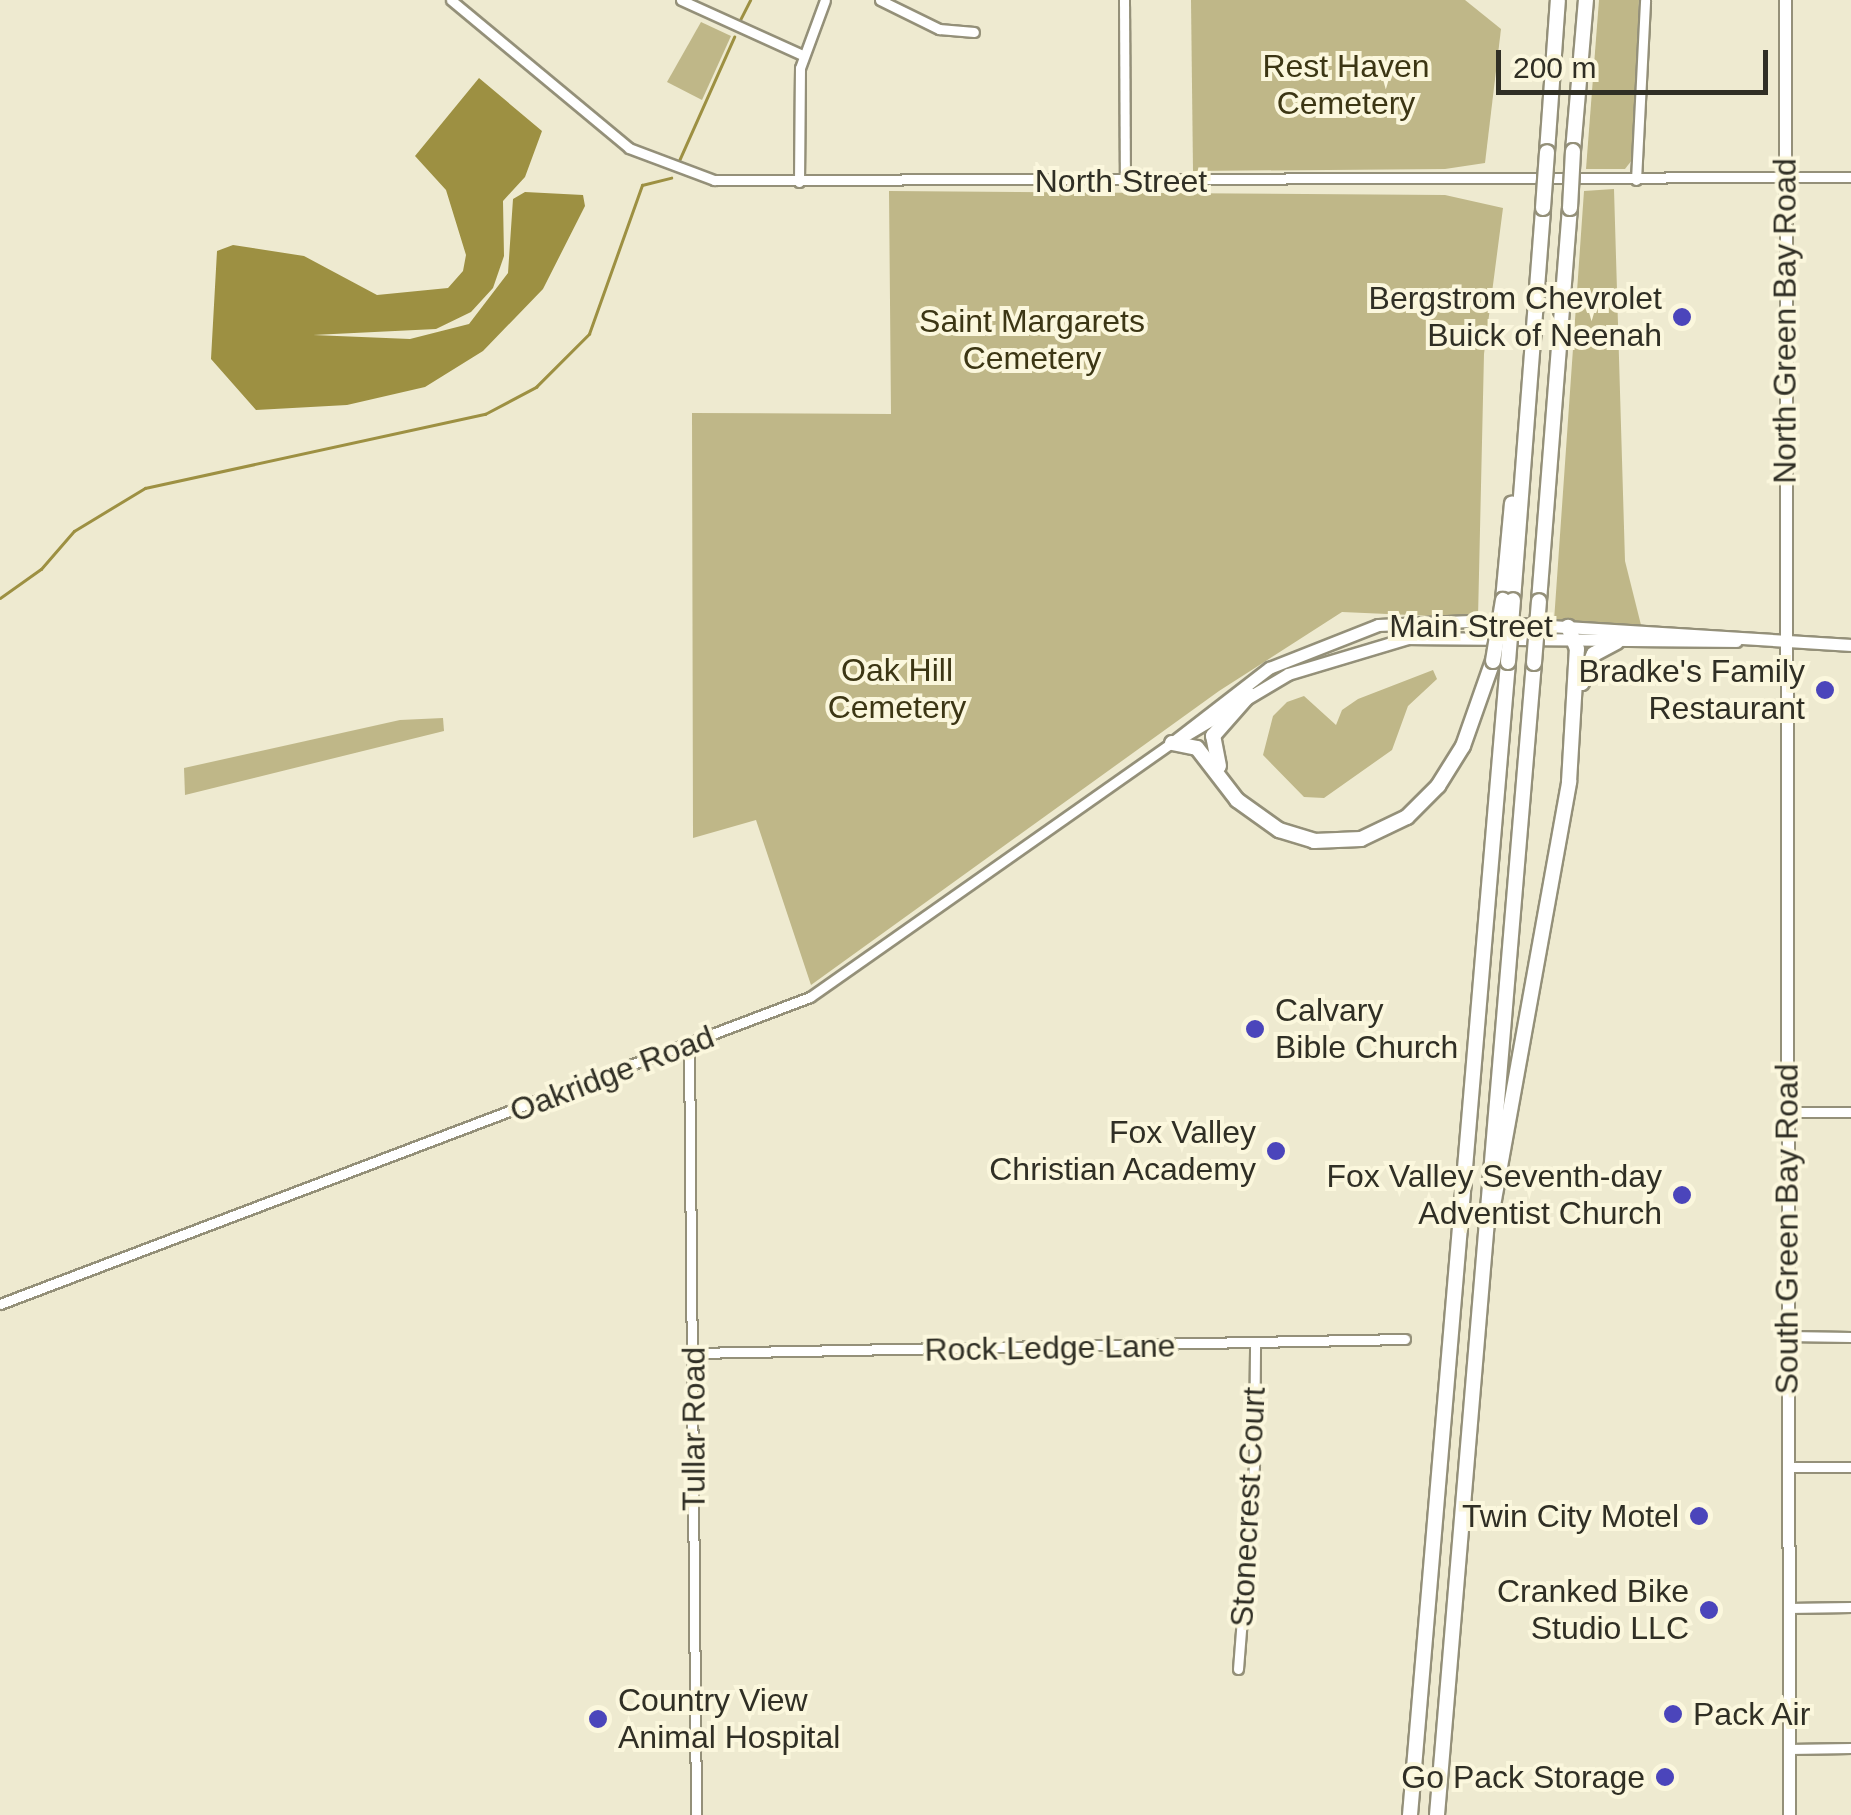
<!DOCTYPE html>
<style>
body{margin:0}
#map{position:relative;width:1851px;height:1815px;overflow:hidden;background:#eeead0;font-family:Arial,sans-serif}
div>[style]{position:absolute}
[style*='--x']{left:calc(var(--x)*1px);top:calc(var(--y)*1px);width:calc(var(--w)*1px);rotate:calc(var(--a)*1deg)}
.green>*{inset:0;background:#bfb788}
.water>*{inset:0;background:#9d9042}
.stream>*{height:2.5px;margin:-1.25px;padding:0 1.25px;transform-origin:1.25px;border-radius:1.25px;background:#9d9042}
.roads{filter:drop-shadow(2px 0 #949079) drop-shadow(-2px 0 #949079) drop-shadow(0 2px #949079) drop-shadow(0 -2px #949079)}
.minor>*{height:9px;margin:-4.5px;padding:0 4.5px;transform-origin:4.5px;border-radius:4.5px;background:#fff}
.major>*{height:11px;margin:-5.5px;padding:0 5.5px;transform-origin:5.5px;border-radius:5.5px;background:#fff}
.highway>*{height:14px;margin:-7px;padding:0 7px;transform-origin:7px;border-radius:7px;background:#fff}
.bridges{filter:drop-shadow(2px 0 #949079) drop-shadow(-2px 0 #949079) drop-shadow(0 2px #949079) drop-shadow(0 -2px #949079)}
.highway-bridge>*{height:14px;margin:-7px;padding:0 7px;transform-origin:7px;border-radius:7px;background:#fff}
.dots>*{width:28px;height:28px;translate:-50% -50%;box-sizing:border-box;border:5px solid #fbf7dd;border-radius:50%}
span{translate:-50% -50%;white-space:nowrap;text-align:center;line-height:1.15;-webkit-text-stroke:8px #fbf7dd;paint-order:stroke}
.park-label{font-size:32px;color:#3c3614}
.street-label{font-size:32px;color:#302f25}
.poi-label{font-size:32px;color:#302f25}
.right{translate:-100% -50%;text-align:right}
.left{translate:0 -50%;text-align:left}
.scale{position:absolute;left:1496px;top:50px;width:272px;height:45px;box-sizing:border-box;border:5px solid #302f25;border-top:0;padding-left:12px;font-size:30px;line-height:35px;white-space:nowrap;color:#302f25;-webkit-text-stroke:8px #fbf7dd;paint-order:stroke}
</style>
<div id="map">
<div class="green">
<i style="clip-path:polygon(1191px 0,1465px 0,1501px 29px,1485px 163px,1445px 169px,1193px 171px)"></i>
<i style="clip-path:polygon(1599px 0,1639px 0,1632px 160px,1625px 169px,1586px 169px)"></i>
<i style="clip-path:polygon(701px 22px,731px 36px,702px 100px,667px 82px)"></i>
<i style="clip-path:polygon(1614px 189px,1625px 561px,1641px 625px,1554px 621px,1584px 191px)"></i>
<i style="clip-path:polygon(889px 191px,1445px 195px,1503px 208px,1484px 354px,1478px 618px,1342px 612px,1219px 691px,811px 985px,756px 820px,693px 838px,692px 413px,891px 414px)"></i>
<i style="clip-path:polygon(1433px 670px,1437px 679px,1408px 706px,1392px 750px,1324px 798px,1304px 797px,1263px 755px,1273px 716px,1287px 702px,1304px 696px,1336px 725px,1342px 710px,1358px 699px)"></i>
<i style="clip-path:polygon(443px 718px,444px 731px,185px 795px,184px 768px,400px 720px)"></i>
</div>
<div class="water">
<i style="clip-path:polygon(479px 78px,542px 131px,525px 177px,503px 201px,504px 256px,493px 288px,471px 312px,436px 329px,313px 335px,410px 339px,469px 324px,508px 273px,513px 199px,525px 192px,583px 195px,585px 206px,543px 289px,483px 351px,425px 387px,347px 405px,256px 410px,211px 359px,217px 251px,233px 245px,304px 256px,377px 295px,448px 288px,463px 271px,466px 255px,446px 190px,415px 156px)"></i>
</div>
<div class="stream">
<i style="--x:740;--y:20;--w:22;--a:-63"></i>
<i style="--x:678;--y:163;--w:138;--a:-66"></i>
<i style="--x:0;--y:598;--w:50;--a:-35.3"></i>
<i style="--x:41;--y:569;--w:50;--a:-49"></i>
<i style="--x:74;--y:531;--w:83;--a:-31.2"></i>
<i style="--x:145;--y:488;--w:348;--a:-12.3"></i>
<i style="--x:485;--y:414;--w:58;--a:-27.9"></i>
<i style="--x:536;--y:387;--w:75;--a:-45"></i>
<i style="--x:589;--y:334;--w:158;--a:-70.4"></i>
<i style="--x:642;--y:185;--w:30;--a:-14"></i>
</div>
<div class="roads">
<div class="minor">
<i style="--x:451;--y:0;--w:231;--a:39.7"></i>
<i style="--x:629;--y:148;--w:91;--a:20.6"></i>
<i style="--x:714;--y:180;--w:1137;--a:-0.15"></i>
<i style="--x:681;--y:0;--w:133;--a:24.4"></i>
<i style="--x:880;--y:0;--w:66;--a:26.2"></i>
<i style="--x:939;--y:29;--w:35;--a:5"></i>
<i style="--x:1124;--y:0;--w:181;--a:89.7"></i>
<i style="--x:1636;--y:180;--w:180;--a:-87.1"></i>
<i style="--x:799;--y:182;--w:114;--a:-89.5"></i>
<i style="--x:800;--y:68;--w:72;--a:-69.8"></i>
<i style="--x:689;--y:1044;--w:771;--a:89.48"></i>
<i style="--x:1786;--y:1112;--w:65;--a:0"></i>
<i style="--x:0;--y:1304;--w:866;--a:-20.76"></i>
<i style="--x:810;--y:997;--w:442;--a:-35.1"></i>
<i style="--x:1787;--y:1336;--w:64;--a:0.9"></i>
<i style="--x:695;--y:1353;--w:710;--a:-1.13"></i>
<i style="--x:1788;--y:1467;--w:63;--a:0"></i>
<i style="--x:1788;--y:1608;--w:63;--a:-0.9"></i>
<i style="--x:1238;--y:1669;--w:205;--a:-85.5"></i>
<i style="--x:1254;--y:1465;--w:121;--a:-89.5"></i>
<i style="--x:1789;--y:1749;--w:62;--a:-0.9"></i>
</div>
<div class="major">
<i style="--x:1785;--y:0;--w:1815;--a:89.87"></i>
<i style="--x:1172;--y:743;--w:123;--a:-37.7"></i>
<i style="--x:1269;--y:668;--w:117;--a:-21.5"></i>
<i style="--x:1378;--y:625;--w:92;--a:-2.5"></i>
<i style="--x:1470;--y:621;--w:382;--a:3.6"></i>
<i style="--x:1172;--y:743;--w:135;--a:-30.7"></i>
<i style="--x:1288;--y:674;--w:125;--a:-16.7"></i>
<i style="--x:1408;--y:638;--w:328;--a:0.5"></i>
</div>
<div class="highway">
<i style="--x:1573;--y:151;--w:152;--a:-85.1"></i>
<i style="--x:1547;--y:152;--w:152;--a:-85.9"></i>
<i style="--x:1503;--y:600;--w:97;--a:-84.7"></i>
<i style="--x:1513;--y:600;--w:393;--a:-85.6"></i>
<i style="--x:1539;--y:601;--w:394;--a:-85.5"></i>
<i style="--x:1582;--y:683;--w:31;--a:-68"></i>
<i style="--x:1594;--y:654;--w:26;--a:-28"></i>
<i style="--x:1172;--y:743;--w:25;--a:11"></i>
<i style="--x:1197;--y:748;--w:66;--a:52.4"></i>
<i style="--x:1237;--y:800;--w:52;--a:35.5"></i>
<i style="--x:1279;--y:830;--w:37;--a:17"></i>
<i style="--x:1314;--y:841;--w:47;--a:-2.4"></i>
<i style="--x:1361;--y:839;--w:51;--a:-25.6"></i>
<i style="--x:1407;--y:817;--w:44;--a:-45"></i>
<i style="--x:1438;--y:786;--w:47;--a:-58"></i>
<i style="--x:1463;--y:746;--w:90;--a:-70.6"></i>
<i style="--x:1219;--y:766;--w:31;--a:-101"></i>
<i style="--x:1213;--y:736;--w:55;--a:-48.7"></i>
<i style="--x:1492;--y:1211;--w:436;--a:-79.8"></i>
<i style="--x:1569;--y:782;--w:133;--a:-86.6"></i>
<i style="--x:1577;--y:649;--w:24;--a:-112"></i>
<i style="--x:1410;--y:1815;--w:1157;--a:-85.14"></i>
<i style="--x:1437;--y:1815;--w:1156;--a:-85.19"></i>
</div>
</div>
<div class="bridges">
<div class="highway-bridge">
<i style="--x:1543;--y:208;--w:56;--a:-85.9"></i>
<i style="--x:1570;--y:208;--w:57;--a:-87"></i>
<i style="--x:1493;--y:661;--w:62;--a:-80.7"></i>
<i style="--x:1508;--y:662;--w:62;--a:-85.4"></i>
<i style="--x:1534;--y:663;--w:62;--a:-85.4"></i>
</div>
</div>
<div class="dots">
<i style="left:1682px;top:317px;background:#4b45bb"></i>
<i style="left:1825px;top:690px;background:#4b45bb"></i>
<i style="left:1255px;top:1029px;background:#4b45bb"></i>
<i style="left:1276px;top:1151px;background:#4b45bb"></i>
<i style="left:1682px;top:1195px;background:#4b45bb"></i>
<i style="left:1699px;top:1516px;background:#4b45bb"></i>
<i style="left:1709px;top:1610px;background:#4b45bb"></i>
<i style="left:1673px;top:1714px;background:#4b45bb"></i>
<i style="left:598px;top:1719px;background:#4b45bb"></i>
<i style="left:1665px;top:1777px;background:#4b45bb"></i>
</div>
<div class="park-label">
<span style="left:1346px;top:85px">Rest Haven<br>Cemetery</span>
<span style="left:1032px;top:340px">Saint Margarets<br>Cemetery</span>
<span style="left:897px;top:689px">Oak Hill<br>Cemetery</span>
</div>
<div class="street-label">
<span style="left:1121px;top:181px">North Street</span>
<span style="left:1785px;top:321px;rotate:-90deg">North Green Bay Road</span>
<span style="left:1471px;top:626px">Main Street</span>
<span style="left:612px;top:1074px;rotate:-21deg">Oakridge Road</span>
<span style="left:1787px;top:1229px;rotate:-90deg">South Green Bay Road</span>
<span style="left:1050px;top:1348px;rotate:-1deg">Rock Ledge Lane</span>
<span style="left:694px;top:1429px;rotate:-90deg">Tullar Road</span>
<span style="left:1248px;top:1507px;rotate:-87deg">Stonecrest Court</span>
</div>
<div class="poi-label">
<span class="right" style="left:1662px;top:317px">Bergstrom Chevrolet<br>Buick of Neenah</span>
<span class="right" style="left:1805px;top:690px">Bradke's Family<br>Restaurant</span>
<span class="left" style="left:1275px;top:1029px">Calvary<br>Bible Church</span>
<span class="right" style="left:1256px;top:1151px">Fox Valley<br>Christian Academy</span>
<span class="right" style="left:1662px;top:1195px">Fox Valley Seventh-day<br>Adventist Church</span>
<span class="right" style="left:1679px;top:1516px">Twin City Motel</span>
<span class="right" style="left:1689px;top:1610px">Cranked Bike<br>Studio LLC</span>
<span class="left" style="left:618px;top:1719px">Country View<br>Animal Hospital</span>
<span class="left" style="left:1693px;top:1714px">Pack Air</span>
<span class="right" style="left:1645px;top:1777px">Go Pack Storage</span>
</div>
<div class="scale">200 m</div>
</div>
